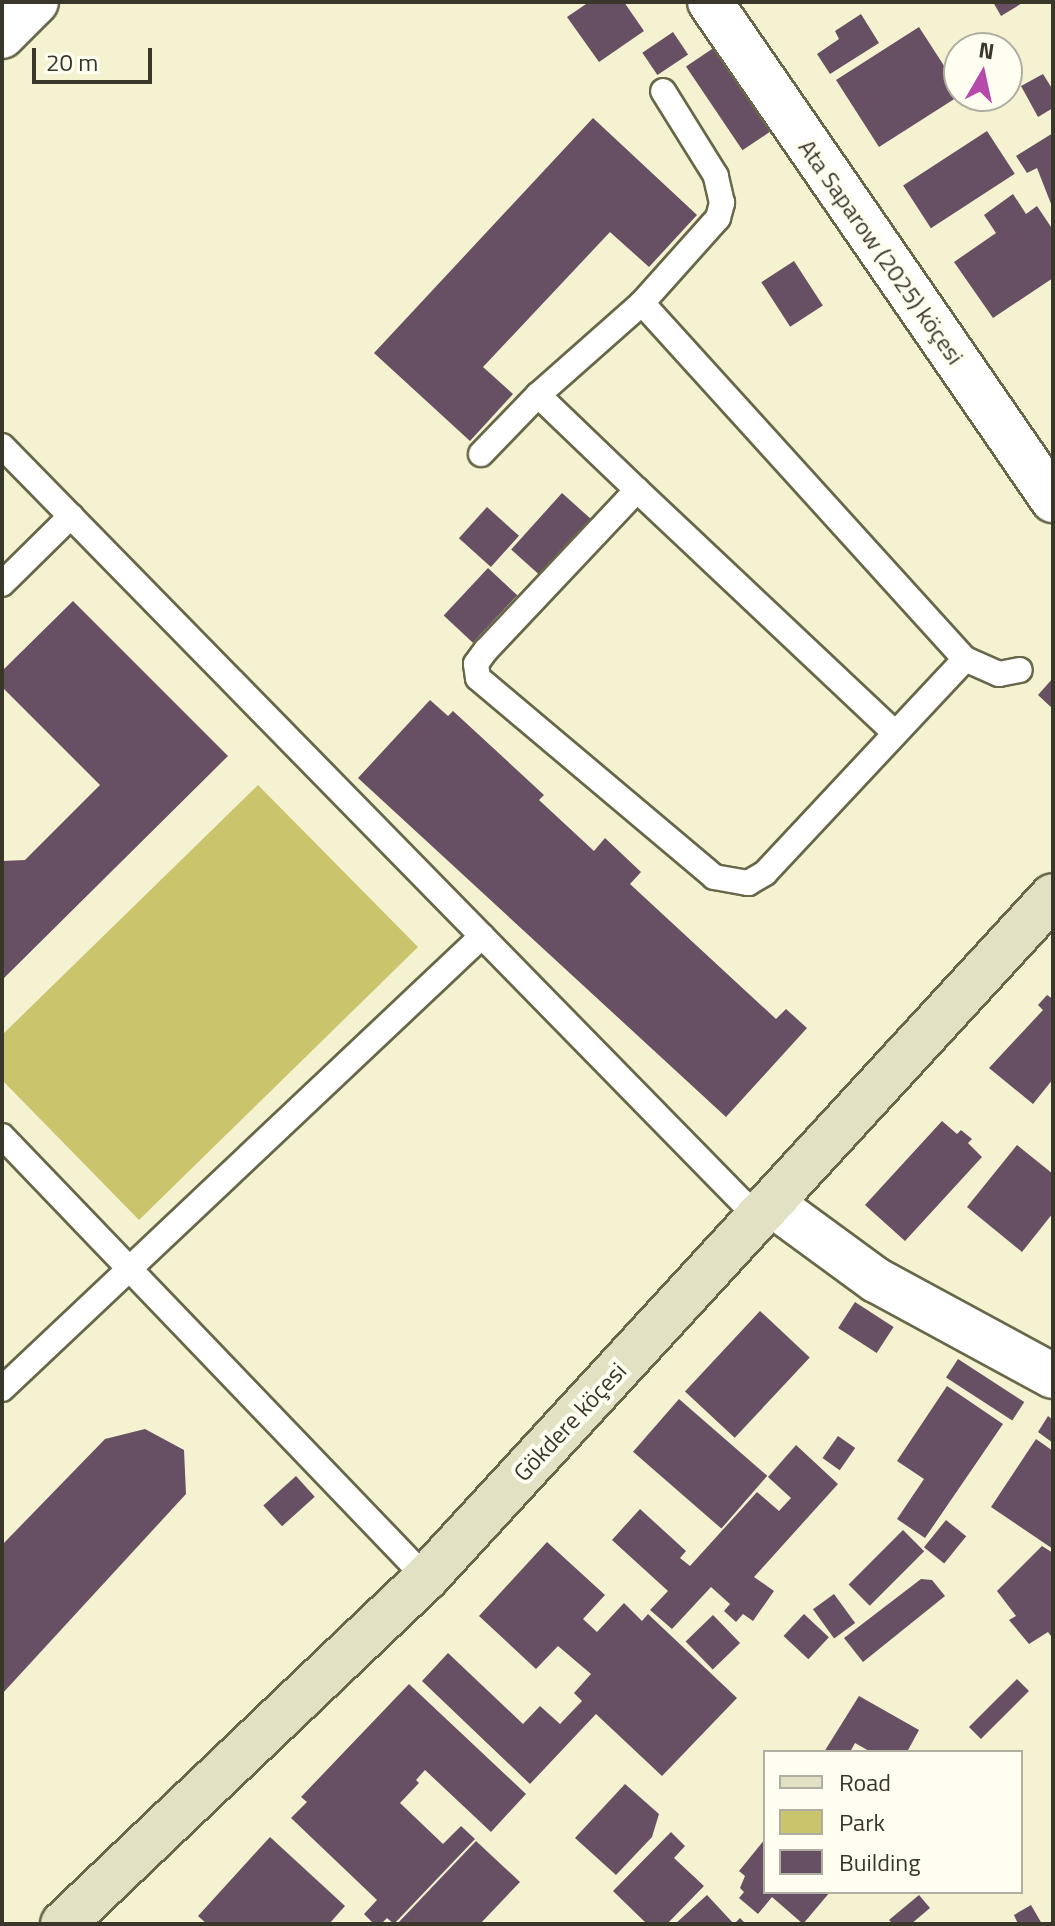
<!DOCTYPE html>
<meta charset="utf-8">
<style>
body{margin:0}
#map{position:relative;width:1055px;height:1926px;overflow:hidden;background:#f4f2d0;font-family:"Titillium Web",sans-serif}
div>[style]{position:absolute}
[style*='--x']{left:calc(var(--x)*1px);top:calc(var(--y)*1px);width:calc(var(--w)*1px);rotate:calc(var(--a)*1deg)}
.green>*{inset:0;background:#cac56c}
.building>*{inset:0;background:#685064;transform-origin:0 0}
.roads{filter:drop-shadow(2px 0 #686749) drop-shadow(-2px 0 #686749) drop-shadow(0 2px #686749) drop-shadow(0 -2px #686749)}
.lane>*{height:24px;margin:-12px;padding:0 12px;transform-origin:12px;border-radius:12px;background:#fff}
.street>*{height:44px;margin:-22px;padding:0 22px;transform-origin:22px;border-radius:22px;background:#fff}
.secondary>*{height:44px;margin:-22px;padding:0 22px;transform-origin:22px;border-radius:22px;background:#e3e1c4}
span{translate:-50% -50%;white-space:nowrap;text-align:center;line-height:1.15;-webkit-text-stroke:8px #fffef0;paint-order:stroke}
.street-label{font-size:24px;color:#38372a}
.frame{position:absolute;inset:0;border:4px solid #38372a;pointer-events:none}
.legend{position:absolute;left:763px;top:1750px;width:260px;height:144px;box-sizing:border-box;background:#fffef0;border:2px solid #afaea1;margin:0;padding:10px 14px;list-style:none;font-size:24px;color:#38372a}
.legend li{display:flex;align-items:center;gap:16px;height:40px}
.legend b{width:40px;border:2px solid #afaea1}
.north{position:absolute;left:943px;top:32px;width:80px;height:80px;box-sizing:border-box;background:#fffef0;border:2px solid #afaea1;border-radius:50%;rotate:9deg;font-size:22px;font-weight:700;line-height:32px;text-align:center;color:#38372a}
.north::after{content:'';display:block;margin:auto;width:28px;height:36px;background:#b64aaa;clip-path:polygon(50% 0,100% 100%,50% 72%,0 100%)}
.scale{position:absolute;left:32px;top:48px;width:120px;height:36px;box-sizing:border-box;border:4px solid #38372a;border-top:0;padding-left:10px;font-size:24px;line-height:28px;white-space:nowrap;color:#38372a;-webkit-text-stroke:6px #fffef0;paint-order:stroke}
</style>
<div id="map">
<div class="green">
<i style="clip-path:polygon(258px 785px,418px 947px,139px 1220px,2px 1080px,2px 1035px)"></i>
</div>
<div class="building">
<i style="clip-path:polygon(589px 2px,624px 2px,644px 31px,599px 62px,567px 17px)"></i>
<i style="clip-path:polygon(993px 2px,1024px 2px,1001px 16px)"></i>
<i style="clip-path:polygon(861px 14px,879px 43px,830px 74px,817px 54px,839px 39px,835px 31px)"></i>
<i style="clip-path:polygon(919px 27px,959px 89px,959px 96px,879px 147px,836px 80px)"></i>
<i style="left:673px;top:32px;width:27px;height:37px;rotate:56deg"></i>
<i style="left:715px;top:47px;width:101px;height:35px;rotate:56deg"></i>
<i style="clip-path:polygon(1043px 74px,1053px 90px,1053px 108px,1038px 117px,1021px 86px)"></i>
<i style="clip-path:polygon(593px 118px,697px 215px,649px 267px,610px 232px,483px 367px,513px 394px,470px 441px,374px 353px)"></i>
<i style="left:987px;top:131px;width:51px;height:100px;rotate:57deg"></i>
<i style="clip-path:polygon(1053px 133px,1053px 209px,1037px 168px,1027px 173px,1016px 156px)"></i>
<i style="clip-path:polygon(1013px 194px,1026px 214px,1037px 206px,1053px 230px,1053px 278px,993px 318px,954px 262px,996px 233px,984px 215px)"></i>
<i style="left:794px;top:261px;width:53px;height:39px;rotate:57deg"></i>
<i style="left:562px;top:493px;width:45px;height:76px;rotate:42deg"></i>
<i style="left:487px;top:507px;width:43px;height:42px;rotate:42deg"></i>
<i style="left:488px;top:568px;width:40px;height:65px;rotate:43deg"></i>
<i style="clip-path:polygon(73px 601px,228px 756px,2px 980px,2px 861px,25px 860px,100px 785px,2px 687px,2px 671px)"></i>
<i style="clip-path:polygon(1053px 678px,1053px 709px,1038px 695px)"></i>
<i style="clip-path:polygon(430px 700px,448px 716px,453px 711px,544px 795px,539px 800px,594px 851px,605px 838px,641px 872px,630px 884px,776px 1019px,786px 1009px,807px 1028px,726px 1117px,358px 778px)"></i>
<i style="clip-path:polygon(1047px 995px,1053px 999px,1053px 1079px,1033px 1104px,989px 1068px,1043px 1010px,1038px 1005px)"></i>
<i style="clip-path:polygon(942px 1121px,957px 1134px,961px 1130px,972px 1139px,968px 1143px,982px 1157px,905px 1241px,865px 1205px)"></i>
<i style="clip-path:polygon(1017px 1145px,1053px 1174px,1053px 1213px,1022px 1252px,967px 1207px)"></i>
<i style="left:855px;top:1302px;width:46px;height:31px;rotate:33deg"></i>
<i style="left:760px;top:1311px;width:68px;height:110px;rotate:43deg"></i>
<i style="left:958px;top:1359px;width:79px;height:22px;rotate:33deg"></i>
<i style="clip-path:polygon(947px 1386px,1003px 1424px,925px 1538px,897px 1519px,924px 1479px,897px 1461px)"></i>
<i style="left:679px;top:1399px;width:117px;height:70px;rotate:41deg"></i>
<i style="clip-path:polygon(1048px 1416px,1053px 1420px,1053px 1443px,1038px 1432px)"></i>
<i style="clip-path:polygon(145px 1429px,184px 1450px,186px 1494px,2px 1694px,2px 1545px,105px 1439px)"></i>
<i style="left:838px;top:1436px;width:21px;height:27px;rotate:35deg"></i>
<i style="clip-path:polygon(1036px 1439px,1053px 1451px,1053px 1549px,991px 1507px)"></i>
<i style="clip-path:polygon(796px 1445px,838px 1484px,754px 1577px,774px 1591px,753px 1621px,743px 1614px,736px 1622px,724px 1611px,730px 1604px,711px 1587px,672px 1629px,650px 1610px,668px 1591px,612px 1540px,640px 1509px,686px 1551px,680px 1558px,690px 1566px,757px 1492px,779px 1511px,791px 1498px,768px 1477px)"></i>
<i style="left:296px;top:1476px;width:28px;height:44px;rotate:48deg"></i>
<i style="left:946px;top:1520px;width:26px;height:35px;rotate:39deg"></i>
<i style="left:903px;top:1530px;width:30px;height:77px;rotate:45deg"></i>
<i style="clip-path:polygon(547px 1542px,605px 1595px,583px 1619px,597px 1632px,624px 1603px,642px 1621px,648px 1614px,737px 1698px,662px 1776px,596px 1714px,530px 1784px,422px 1681px,448px 1653px,523px 1724px,540px 1706px,560px 1724px,582px 1701px,574px 1693px,591px 1674px,558px 1646px,536px 1669px,479px 1616px)"></i>
<i style="clip-path:polygon(1042px 1546px,1053px 1553px,1053px 1639px,1048px 1632px,1029px 1644px,1009px 1620px,1016px 1616px,997px 1591px)"></i>
<i style="clip-path:polygon(921px 1579px,932px 1580px,945px 1596px,863px 1662px,844px 1638px)"></i>
<i style="left:834px;top:1594px;width:36px;height:26px;rotate:54deg"></i>
<i style="left:804px;top:1614px;width:34px;height:30px;rotate:43deg"></i>
<i style="left:713px;top:1615px;width:39px;height:38px;rotate:46deg"></i>
<i style="left:1017px;top:1679px;width:17px;height:68px;rotate:45deg"></i>
<i style="clip-path:polygon(409px 1684px,526px 1794px,491px 1832px,425px 1770px,416px 1780px,419px 1783px,400px 1803px,443px 1844px,461px 1826px,475px 1839px,394px 1924px,387px 1918px,381px 1924px,374px 1924px,364px 1914px,377px 1900px,291px 1818px,307px 1802px,301px 1797px)"></i>
<i style="clip-path:polygon(859px 1696px,919px 1730px,907px 1752px,871px 1752px,855px 1743px,850px 1752px,824px 1752px)"></i>
<i style="clip-path:polygon(625px 1784px,659px 1814px,652px 1837px,616px 1875px,575px 1838px)"></i>
<i style="clip-path:polygon(671px 1832px,685px 1846px,674px 1858px,704px 1886px,667px 1924px,647px 1924px,613px 1891px)"></i>
<i style="clip-path:polygon(270px 1837px,345px 1906px,329px 1924px,207px 1924px,198px 1916px)"></i>
<i style="clip-path:polygon(765px 1839px,765px 1892px,830px 1892px,803px 1924px,772px 1897px,758px 1914px,739px 1898px,744px 1892px,740px 1888px,745px 1876px,739px 1871px)"></i>
<i style="clip-path:polygon(476px 1841px,520px 1882px,480px 1924px,397px 1924px)"></i>
<i style="clip-path:polygon(707px 1895px,734px 1924px,740px 1918px,746px 1924px,675px 1924px)"></i>
<i style="clip-path:polygon(919px 1895px,930px 1908px,911px 1924px,893px 1924px,889px 1920px)"></i>
<i style="clip-path:polygon(1031px 1905px,1042px 1924px,1018px 1924px,1014px 1915px)"></i>
</div>
<div class="roads">
<div class="lane">
<i style="--x:642;--y:303;--w:481;--a:47.8"></i>
<i style="--x:965;--y:659;--w:37;--a:24"></i>
<i style="--x:999;--y:674;--w:21;--a:-11"></i>
<i style="--x:538;--y:395;--w:137;--a:43.8"></i>
<i style="--x:637;--y:490;--w:220;--a:133.3"></i>
<i style="--x:486;--y:650;--w:17;--a:126"></i>
<i style="--x:476;--y:664;--w:14;--a:82"></i>
<i style="--x:478;--y:678;--w:309;--a:40.1"></i>
<i style="--x:714;--y:877;--w:35;--a:10"></i>
<i style="--x:748;--y:883;--w:20;--a:-30"></i>
<i style="--x:765;--y:873;--w:293;--a:-46.9"></i>
<i style="--x:2;--y:446;--w:1081;--a:45.6"></i>
<i style="--x:481;--y:454;--w:82;--a:-46"></i>
<i style="--x:538;--y:395;--w:139;--a:-41.5"></i>
<i style="--x:642;--y:303;--w:114;--a:-48.2"></i>
<i style="--x:718;--y:218;--w:16;--a:-75"></i>
<i style="--x:722;--y:203;--w:28;--a:-103"></i>
<i style="--x:716;--y:176;--w:100;--a:-121.9"></i>
<i style="--x:637;--y:490;--w:354;--a:43.3"></i>
<i style="--x:2;--y:584;--w:97;--a:-44.6"></i>
<i style="--x:2;--y:1136;--w:612;--a:46.19"></i>
<i style="--x:2;--y:1389;--w:660;--a:-43.34"></i>
</div>
<div class="street">
<i style="--x:710;--y:2;--w:605;--a:55.44"></i>
<i style="--x:2;--y:36;--w:48;--a:-45"></i>
<i style="--x:772;--y:1204;--w:129;--a:36.2"></i>
<i style="--x:876;--y:1280;--w:201;--a:28.5"></i>
</div>
<div class="secondary">
<i style="--x:63;--y:1924;--w:501;--a:-43.63"></i>
<i style="--x:426;--y:1578;--w:926;--a:-47.41"></i>
</div>
</div>
<div class="street-label">
<span style="left:881px;top:252px;rotate:55deg">Ata Saparow (2025) köçesi</span>
<span style="left:570px;top:1422px;rotate:-47deg">Gökdere köçesi</span>
</div>
<div class="frame"></div>
<ul class="legend">
<li><b style="height:10px;background:#e3e1c4"></b>Road</li>
<li><b style="height:22px;background:#cac56c"></b>Park</li>
<li><b style="height:22px;background:#685064"></b>Building</li>
</ul>
<div class="north">N</div>
<div class="scale">20 m</div>
</div>
